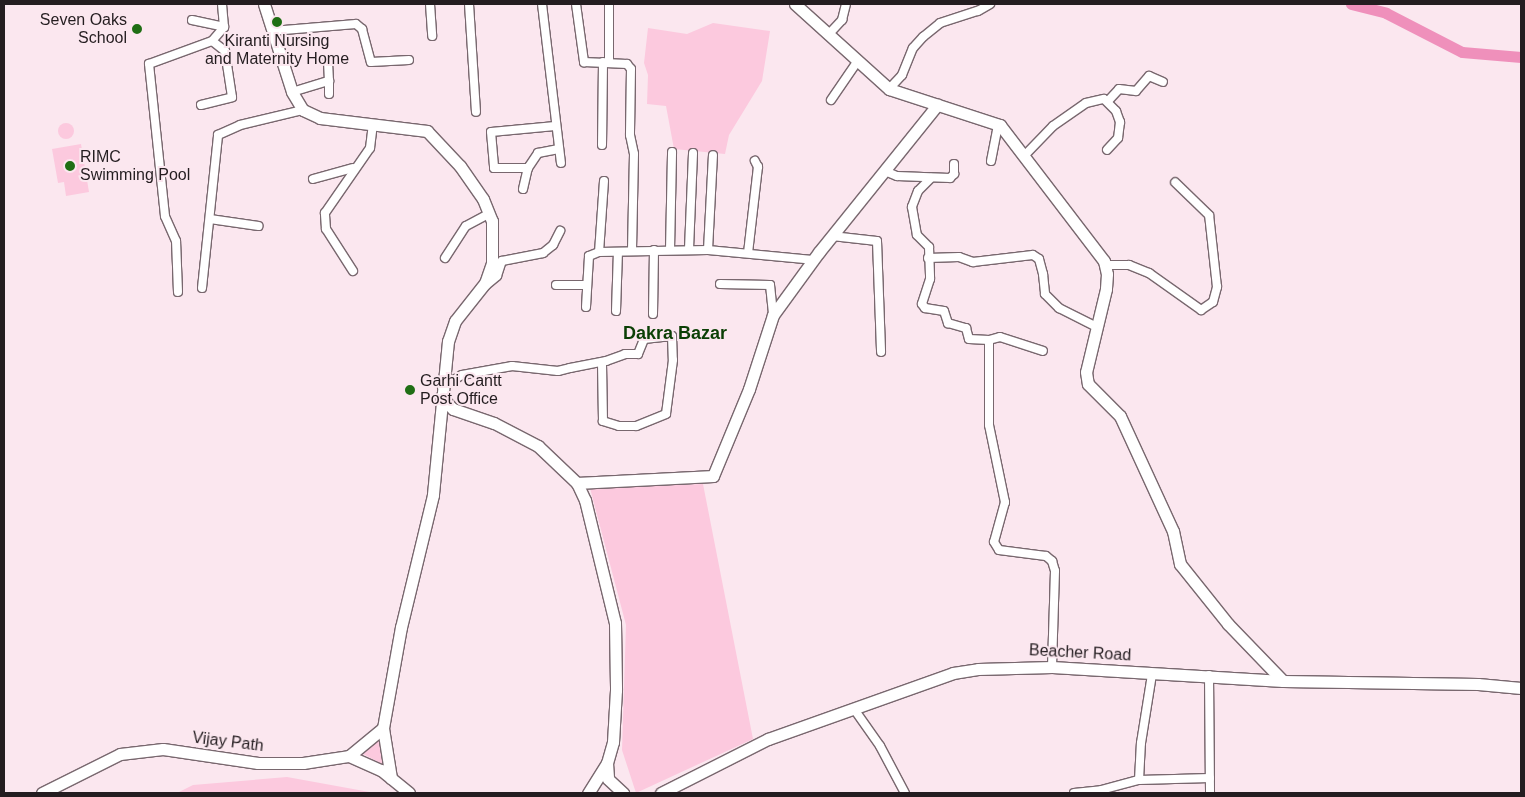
<!DOCTYPE html>
<style>
body{margin:0}
#map{position:relative;width:1525px;height:797px;overflow:hidden;background:#fbe7ef;font-family:Arial,sans-serif}
div>[style]{position:absolute}
[style*='--x']{left:calc(var(--x)*1px);top:calc(var(--y)*1px);width:calc(var(--w)*1px);rotate:calc(var(--a)*1deg)}
.green>*{inset:0;background:#fcc9de}
.round{border-radius:50%}
.river>*{height:11px;margin:-5.5px;padding:0 5.5px;transform-origin:5.5px;border-radius:5.5px;background:#ef90bb}
.roads{filter:drop-shadow(1px 0 #78676e) drop-shadow(-1px 0 #78676e) drop-shadow(0 1px #78676e) drop-shadow(0 -1px #78676e)}
.street>*{height:8px;margin:-4px;padding:0 4px;transform-origin:4px;border-radius:4px;background:#fff}
.secondary>*{height:11px;margin:-5.5px;padding:0 5.5px;transform-origin:5.5px;border-radius:5.5px;background:#fff}
.dots>*{width:14px;height:14px;translate:-50% -50%;box-sizing:border-box;border:2px solid #fbe7ef;border-radius:50%}
span{translate:-50% -50%;white-space:nowrap;text-align:center;line-height:1.15;-webkit-text-stroke:4px #fbe7ef;paint-order:stroke}
.poi-label{font-size:16px;color:#241d20}
.right{translate:-100% -50%;text-align:right}
.left{translate:0 -50%;text-align:left}
.street-label{font-size:16px;color:#241d20}
.neighbourhood-label{font-size:18px;color:#0b3f05;font-weight:700}
.frame{position:absolute;inset:0;border:5px solid #241d20;pointer-events:none}
</style>
<div id="map">
<div class="green">
<i style="clip-path:polygon(713px 23px,770px 31px,762px 81px,729px 135px,725px 154px,674px 149px,666px 106px,647px 104px,648px 75px,644px 63px,648px 28px,687px 34px)"></i>
<i class="round" style="left:58px;top:123px;width:16px;height:16px"></i>
<i style="clip-path:polygon(81px 144px,89px 192px,66px 196px,64px 182px,58px 183px,52px 149px)"></i>
<i style="clip-path:polygon(703px 484px,753px 739px,636px 793px,622px 750px,626px 625px,590px 488px)"></i>
<i style="clip-path:polygon(379px 737px,384px 765px,361px 753px)"></i>
<i style="clip-path:polygon(287px 777px,375px 793px,177px 793px,193px 785px)"></i>
</div>
<div class="river">
<i style="--x:1351;--y:4;--w:36;--a:14"></i>
<i style="--x:1386;--y:13;--w:85;--a:27.2"></i>
<i style="--x:1462;--y:52;--w:59;--a:4.8"></i>
</div>
<div class="roads">
<div class="street">
<i style="--x:430;--y:4;--w:32;--a:86"></i>
<i style="--x:469;--y:4;--w:108;--a:86.3"></i>
<i style="--x:542;--y:4;--w:160;--a:83.2"></i>
<i style="--x:576;--y:4;--w:59;--a:82.1"></i>
<i style="--x:584;--y:62;--w:43;--a:2.7"></i>
<i style="--x:627;--y:64;--w:6;--a:51"></i>
<i style="--x:631;--y:69;--w:66;--a:90.9"></i>
<i style="--x:630;--y:135;--w:19;--a:78"></i>
<i style="--x:634;--y:154;--w:97;--a:91.2"></i>
<i style="--x:192;--y:20;--w:33;--a:12"></i>
<i style="--x:272;--y:31;--w:84;--a:-4.8"></i>
<i style="--x:356;--y:24;--w:8;--a:40"></i>
<i style="--x:362;--y:29;--w:34;--a:75"></i>
<i style="--x:371;--y:62;--w:38;--a:-3"></i>
<i style="--x:828;--y:35;--w:21;--a:-47"></i>
<i style="--x:842;--y:20;--w:16;--a:-76"></i>
<i style="--x:609;--y:62;--w:58;--a:-90"></i>
<i style="--x:889;--y:89;--w:19;--a:-47"></i>
<i style="--x:902;--y:75;--w:29;--a:-68"></i>
<i style="--x:913;--y:48;--w:15;--a:-48"></i>
<i style="--x:923;--y:37;--w:22;--a:-39"></i>
<i style="--x:940;--y:23;--w:40;--a:-18"></i>
<i style="--x:978;--y:11;--w:14;--a:-30"></i>
<i style="--x:292;--y:92;--w:39;--a:-17"></i>
<i style="--x:329;--y:81;--w:22;--a:-93"></i>
<i style="--x:329;--y:94;--w:13;--a:-90"></i>
<i style="--x:831;--y:100;--w:46;--a:-55.6"></i>
<i style="--x:1108;--y:101;--w:16;--a:-47"></i>
<i style="--x:1119;--y:89;--w:17;--a:7"></i>
<i style="--x:1136;--y:91;--w:20;--a:-49"></i>
<i style="--x:1149;--y:76;--w:15;--a:23"></i>
<i style="--x:201;--y:105;--w:32;--a:-14"></i>
<i style="--x:232;--y:97;--w:47;--a:-98.7"></i>
<i style="--x:225;--y:51;--w:16;--a:-142"></i>
<i style="--x:555;--y:126;--w:64;--a:174.6"></i>
<i style="--x:491;--y:132;--w:36;--a:85"></i>
<i style="--x:494;--y:168;--w:34;--a:0"></i>
<i style="--x:528;--y:168;--w:18;--a:-56"></i>
<i style="--x:538;--y:153;--w:21;--a:-11"></i>
<i style="--x:602;--y:145;--w:83;--a:-89.3"></i>
<i style="--x:1025;--y:155;--w:40;--a:-46"></i>
<i style="--x:1053;--y:126;--w:40;--a:-34.9"></i>
<i style="--x:1086;--y:103;--w:18;--a:-13"></i>
<i style="--x:1104;--y:99;--w:17;--a:45"></i>
<i style="--x:1116;--y:111;--w:12;--a:70"></i>
<i style="--x:1120;--y:122;--w:16;--a:97"></i>
<i style="--x:1118;--y:138;--w:16;--a:133"></i>
<i style="--x:991;--y:161;--w:38;--a:-79"></i>
<i style="--x:885;--y:171;--w:13;--a:23"></i>
<i style="--x:897;--y:176;--w:53;--a:2.2"></i>
<i style="--x:950;--y:178;--w:6;--a:-45"></i>
<i style="--x:954;--y:174;--w:10;--a:-90"></i>
<i style="--x:931;--y:178;--w:18;--a:135"></i>
<i style="--x:918;--y:191;--w:17;--a:111"></i>
<i style="--x:912;--y:207;--w:28;--a:80"></i>
<i style="--x:917;--y:235;--w:17;--a:45"></i>
<i style="--x:929;--y:247;--w:32;--a:88"></i>
<i style="--x:930;--y:279;--w:26;--a:108"></i>
<i style="--x:922;--y:304;--w:5;--a:53"></i>
<i style="--x:925;--y:308;--w:19;--a:9"></i>
<i style="--x:944;--y:311;--w:13;--a:72"></i>
<i style="--x:948;--y:323;--w:19;--a:16"></i>
<i style="--x:966;--y:328;--w:11;--a:75"></i>
<i style="--x:969;--y:339;--w:20;--a:3"></i>
<i style="--x:989;--y:340;--w:85;--a:90"></i>
<i style="--x:989;--y:425;--w:79;--a:78.3"></i>
<i style="--x:1005;--y:502;--w:41;--a:105.4"></i>
<i style="--x:994;--y:542;--w:9;--a:58"></i>
<i style="--x:999;--y:550;--w:47;--a:7.3"></i>
<i style="--x:1046;--y:556;--w:8;--a:40"></i>
<i style="--x:1052;--y:561;--w:10;--a:73"></i>
<i style="--x:1055;--y:571;--w:96;--a:91.8"></i>
<i style="--x:313;--y:179;--w:41;--a:-15.4"></i>
<i style="--x:604;--y:181;--w:71;--a:94"></i>
<i style="--x:599;--y:252;--w:109;--a:-1.1"></i>
<i style="--x:708;--y:250;--w:105;--a:5.4"></i>
<i style="--x:523;--y:189;--w:22;--a:-77"></i>
<i style="--x:210;--y:219;--w:49;--a:8.3"></i>
<i style="--x:832;--y:236;--w:45;--a:6.3"></i>
<i style="--x:877;--y:241;--w:111;--a:87.9"></i>
<i style="--x:689;--y:249;--w:96;--a:-87.6"></i>
<i style="--x:670;--y:250;--w:98;--a:-88.8"></i>
<i style="--x:708;--y:250;--w:95;--a:-87"></i>
<i style="--x:748;--y:253;--w:87;--a:-83.4"></i>
<i style="--x:758;--y:167;--w:7;--a:-117"></i>
<i style="--x:445;--y:258;--w:38;--a:-57"></i>
<i style="--x:466;--y:226;--w:27;--a:-28"></i>
<i style="--x:928;--y:258;--w:31;--a:-2"></i>
<i style="--x:959;--y:257;--w:15;--a:20"></i>
<i style="--x:973;--y:262;--w:60;--a:-6.7"></i>
<i style="--x:1033;--y:255;--w:7;--a:34"></i>
<i style="--x:1039;--y:259;--w:16;--a:75"></i>
<i style="--x:1043;--y:274;--w:20;--a:84"></i>
<i style="--x:1045;--y:294;--w:20;--a:45"></i>
<i style="--x:1059;--y:308;--w:42;--a:26.6"></i>
<i style="--x:1105;--y:265;--w:24;--a:0"></i>
<i style="--x:1129;--y:265;--w:22;--a:22"></i>
<i style="--x:1149;--y:273;--w:64;--a:35.4"></i>
<i style="--x:1201;--y:310;--w:14;--a:-34"></i>
<i style="--x:1213;--y:302;--w:16;--a:-75"></i>
<i style="--x:1217;--y:287;--w:72;--a:-96.3"></i>
<i style="--x:1209;--y:215;--w:47;--a:-135.9"></i>
<i style="--x:353;--y:271;--w:50;--a:-122.7"></i>
<i style="--x:326;--y:229;--w:16;--a:-94"></i>
<i style="--x:325;--y:213;--w:79;--a:-55.3"></i>
<i style="--x:370;--y:148;--w:23;--a:-83"></i>
<i style="--x:720;--y:284;--w:50;--a:1.1"></i>
<i style="--x:770;--y:285;--w:30;--a:84"></i>
<i style="--x:556;--y:285;--w:31;--a:0"></i>
<i style="--x:484;--y:287;--w:17;--a:-40"></i>
<i style="--x:497;--y:276;--w:16;--a:-72"></i>
<i style="--x:502;--y:261;--w:42;--a:-11"></i>
<i style="--x:543;--y:253;--w:13;--a:-39"></i>
<i style="--x:553;--y:245;--w:16;--a:-63"></i>
<i style="--x:202;--y:288;--w:154;--a:-84"></i>
<i style="--x:218;--y:135;--w:24;--a:-24"></i>
<i style="--x:240;--y:125;--w:65;--a:-13.4"></i>
<i style="--x:178;--y:292;--w:51;--a:-92.2"></i>
<i style="--x:176;--y:241;--w:27;--a:-114"></i>
<i style="--x:165;--y:216;--w:153;--a:-96"></i>
<i style="--x:149;--y:64;--w:67;--a:-20.1"></i>
<i style="--x:212;--y:41;--w:18;--a:-49"></i>
<i style="--x:224;--y:27;--w:23;--a:-95"></i>
<i style="--x:586;--y:307;--w:51;--a:-86.6"></i>
<i style="--x:589;--y:256;--w:11;--a:-22"></i>
<i style="--x:616;--y:311;--w:59;--a:-88.1"></i>
<i style="--x:653;--y:314;--w:64;--a:-89.1"></i>
<i style="--x:989;--y:340;--w:11;--a:-15"></i>
<i style="--x:1000;--y:337;--w:45;--a:18"></i>
<i style="--x:442;--y:387;--w:23;--a:-31"></i>
<i style="--x:462;--y:375;--w:51;--a:-10.2"></i>
<i style="--x:512;--y:366;--w:46;--a:6.2"></i>
<i style="--x:558;--y:371;--w:12;--a:-14"></i>
<i style="--x:570;--y:368;--w:37;--a:-11"></i>
<i style="--x:606;--y:361;--w:20;--a:-20"></i>
<i style="--x:625;--y:354;--w:13;--a:0"></i>
<i style="--x:638;--y:354;--w:16;--a:-68"></i>
<i style="--x:644;--y:339;--w:28;--a:-6"></i>
<i style="--x:672;--y:336;--w:24;--a:88"></i>
<i style="--x:673;--y:360;--w:54;--a:97.4"></i>
<i style="--x:666;--y:414;--w:32;--a:158"></i>
<i style="--x:636;--y:426;--w:17;--a:180"></i>
<i style="--x:619;--y:426;--w:17;--a:-163"></i>
<i style="--x:603;--y:421;--w:59;--a:-91"></i>
<i style="--x:1209;--y:675;--w:118;--a:89.5"></i>
<i style="--x:854;--y:709;--w:45;--a:54.9"></i>
<i style="--x:880;--y:746;--w:53;--a:62"></i>
<i style="--x:1139;--y:780;--w:37;--a:-87"></i>
<i style="--x:1141;--y:743;--w:70;--a:-80.9"></i>
<i style="--x:1074;--y:793;--w:27;--a:-6"></i>
<i style="--x:1101;--y:790;--w:39;--a:-15"></i>
<i style="--x:1139;--y:780;--w:71;--a:-1.6"></i>
</div>
<div class="secondary">
<i style="--x:264;--y:4;--w:92;--a:72.3"></i>
<i style="--x:292;--y:92;--w:21;--a:59"></i>
<i style="--x:303;--y:110;--w:19;--a:25"></i>
<i style="--x:320;--y:118;--w:108;--a:6.9"></i>
<i style="--x:427;--y:131;--w:48;--a:46.7"></i>
<i style="--x:460;--y:166;--w:40;--a:55.1"></i>
<i style="--x:483;--y:199;--w:24;--a:68"></i>
<i style="--x:492;--y:221;--w:42;--a:90"></i>
<i style="--x:492;--y:263;--w:21;--a:109"></i>
<i style="--x:485;--y:283;--w:48;--a:128.3"></i>
<i style="--x:455;--y:321;--w:21;--a:109"></i>
<i style="--x:448;--y:341;--w:155;--a:95.6"></i>
<i style="--x:433;--y:495;--w:136;--a:103.6"></i>
<i style="--x:401;--y:627;--w:103;--a:100.1"></i>
<i style="--x:383;--y:728;--w:44;--a:140.5"></i>
<i style="--x:795;--y:4;--w:127;--a:42.1"></i>
<i style="--x:889;--y:89;--w:117;--a:18"></i>
<i style="--x:1000;--y:125;--w:171;--a:52.6"></i>
<i style="--x:1104;--y:261;--w:13;--a:77"></i>
<i style="--x:1107;--y:274;--w:15;--a:94"></i>
<i style="--x:1106;--y:289;--w:85;--a:103.5"></i>
<i style="--x:1086;--y:372;--w:12;--a:81"></i>
<i style="--x:1088;--y:384;--w:45;--a:45"></i>
<i style="--x:1120;--y:416;--w:127;--a:65.3"></i>
<i style="--x:1173;--y:531;--w:34;--a:78"></i>
<i style="--x:1180;--y:564;--w:77;--a:51.3"></i>
<i style="--x:1228;--y:624;--w:79;--a:46"></i>
<i style="--x:441;--y:397;--w:17;--a:45"></i>
<i style="--x:453;--y:409;--w:43;--a:18.9"></i>
<i style="--x:494;--y:423;--w:50;--a:27.6"></i>
<i style="--x:538;--y:446;--w:54;--a:43.5"></i>
<i style="--x:577;--y:483;--w:19;--a:65"></i>
<i style="--x:585;--y:500;--w:127;--a:76.3"></i>
<i style="--x:615;--y:623;--w:67;--a:89.1"></i>
<i style="--x:616;--y:690;--w:52;--a:93.3"></i>
<i style="--x:613;--y:742;--w:22;--a:106"></i>
<i style="--x:607;--y:763;--w:36;--a:122"></i>
<i style="--x:577;--y:483;--w:136;--a:-2.9"></i>
<i style="--x:713;--y:476;--w:94;--a:-67.5"></i>
<i style="--x:749;--y:389;--w:78;--a:-72"></i>
<i style="--x:773;--y:315;--w:78;--a:-53.9"></i>
<i style="--x:819;--y:252;--w:189;--a:-51.2"></i>
<i style="--x:383;--y:728;--w:51;--a:80.9"></i>
<i style="--x:607;--y:763;--w:16;--a:86"></i>
<i style="--x:608;--y:779;--w:21;--a:43"></i>
<i style="--x:42;--y:793;--w:87;--a:-26.6"></i>
<i style="--x:120;--y:754;--w:43;--a:-6.6"></i>
<i style="--x:163;--y:749;--w:96;--a:8.4"></i>
<i style="--x:258;--y:763;--w:45;--a:0"></i>
<i style="--x:303;--y:763;--w:47;--a:-8.7"></i>
<i style="--x:349;--y:756;--w:35;--a:24"></i>
<i style="--x:381;--y:770;--w:36;--a:39"></i>
<i style="--x:661;--y:793;--w:120;--a:-26.8"></i>
<i style="--x:768;--y:739;--w:196;--a:-19.6"></i>
<i style="--x:953;--y:673;--w:25;--a:-9"></i>
<i style="--x:978;--y:669;--w:74;--a:-1.5"></i>
<i style="--x:1052;--y:667;--w:231;--a:3.5"></i>
<i style="--x:1283;--y:681;--w:195;--a:0.9"></i>
<i style="--x:1478;--y:684;--w:43;--a:5.3"></i>
</div>
</div>
<div class="dots">
<i style="left:277px;top:22px;background:#1f6e14"></i>
<i style="left:137px;top:29px;background:#1f6e14"></i>
<i style="left:70px;top:166px;background:#1f6e14"></i>
<i style="left:410px;top:390px;background:#1f6e14"></i>
</div>
<div class="poi-label">
<span class="right" style="left:127px;top:29px">Seven Oaks<br>School</span>
<span style="left:277px;top:50px">Kiranti Nursing<br>and Maternity Home</span>
<span class="left" style="left:80px;top:166px">RIMC<br>Swimming Pool</span>
<span class="left" style="left:420px;top:390px">Garhi Cantt<br>Post Office</span>
</div>
<div class="street-label">
<span style="left:1080px;top:653px;rotate:3deg">Beacher Road</span>
<span style="left:228px;top:742px;rotate:7deg">Vijay Path</span>
</div>
<div class="neighbourhood-label">
<span style="left:675px;top:333px">Dakra Bazar</span>
</div>
<div class="frame"></div>
</div>
